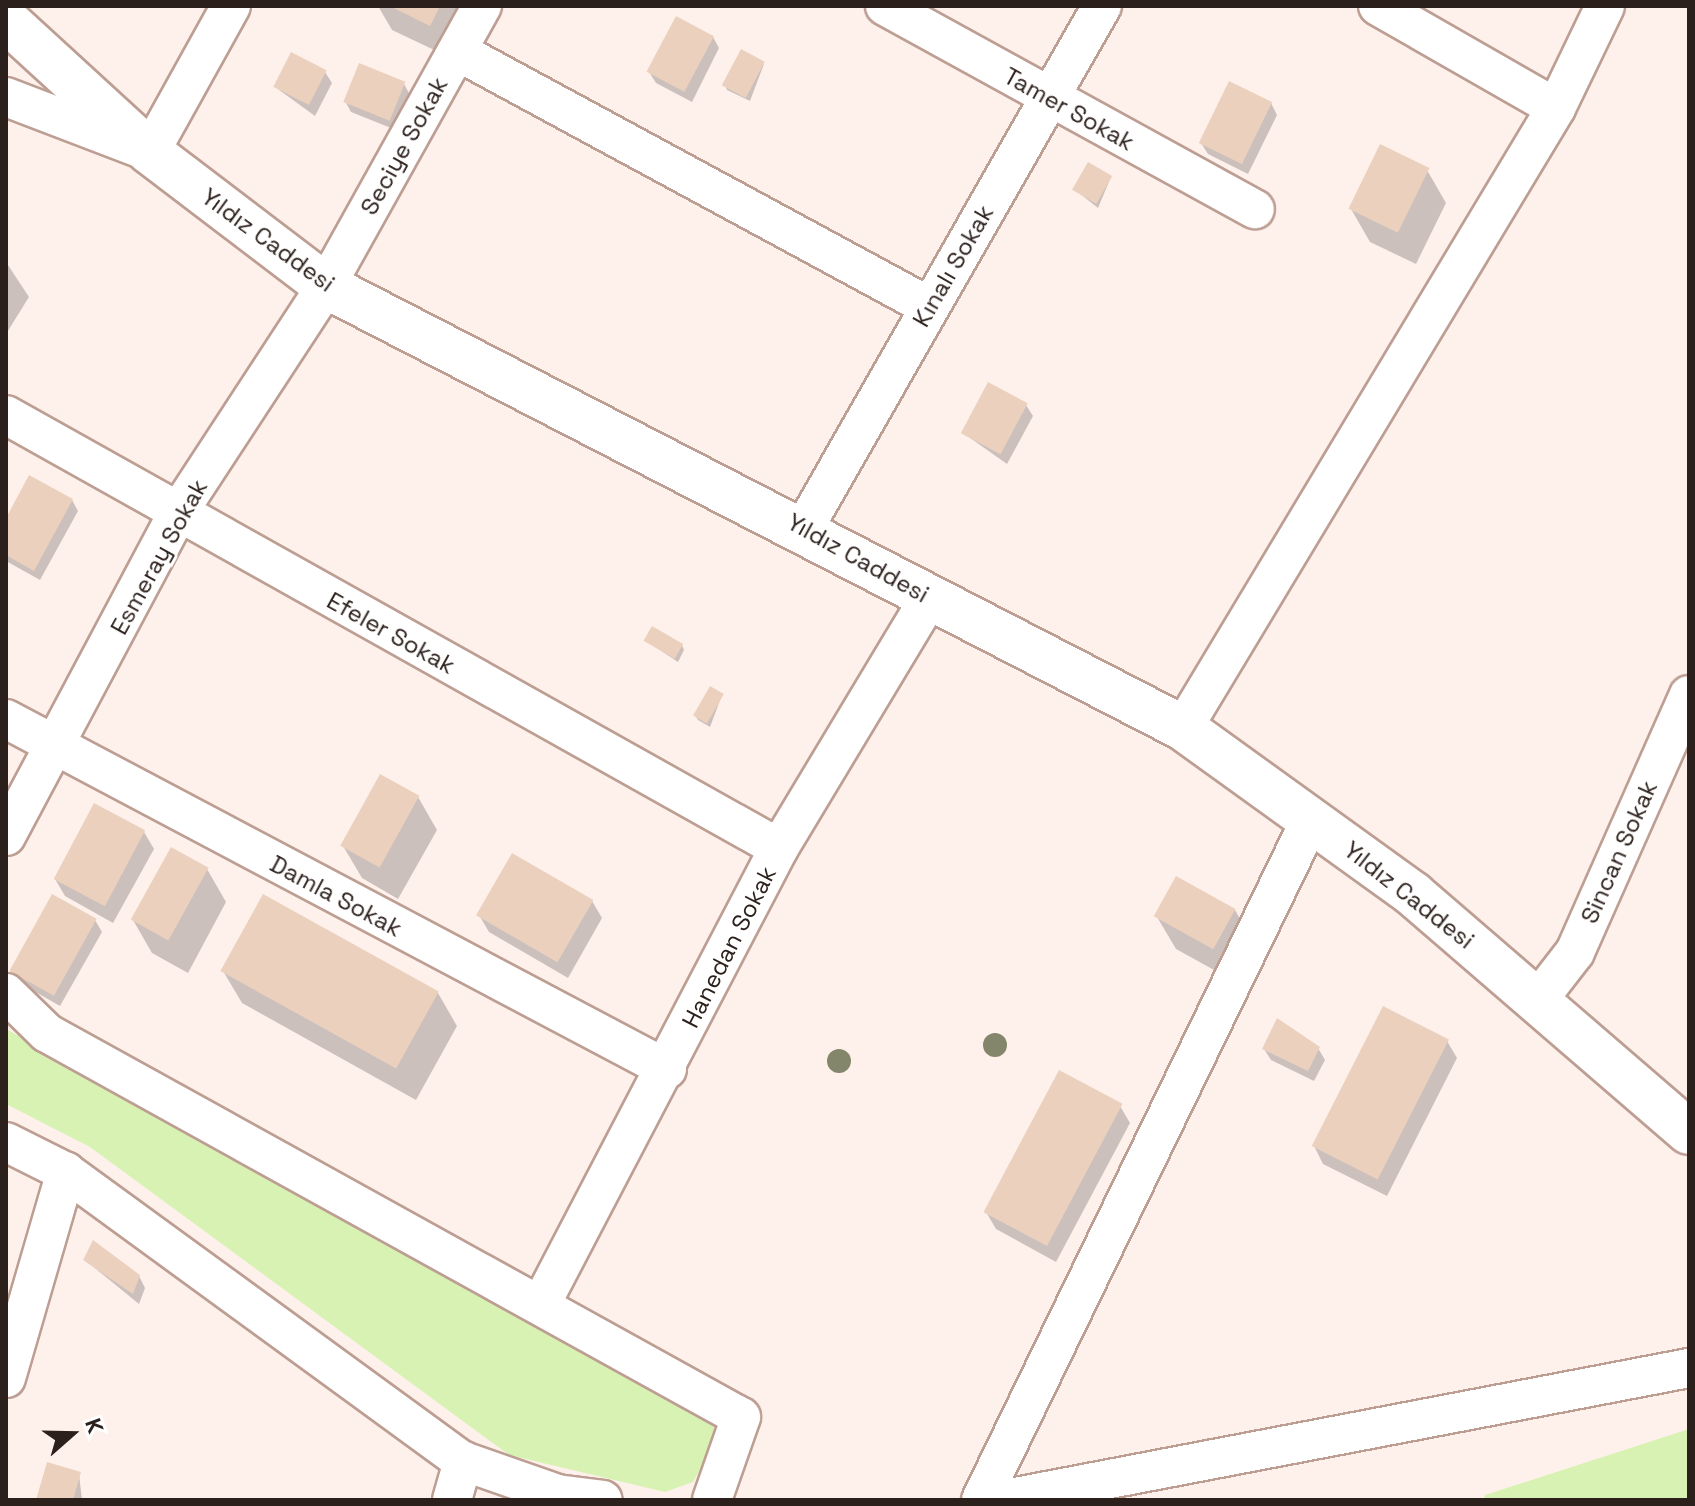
<!DOCTYPE html>
<meta charset="utf-8">
<style>
body{margin:0}
#map{position:relative;width:1695px;height:1506px;overflow:hidden;background:#fef1ec;font-family:"Space Grotesk",sans-serif}
div>[style]{position:absolute}
[style*='--x']{left:calc(var(--x)*1px);top:calc(var(--y)*1px);width:calc(var(--w)*1px);rotate:calc(var(--a)*1deg)}
.green>*{inset:0;background:#d8f2b3}
.shadow>*{inset:0;background:#0003}
.building>*{inset:0;background:#ebd1bd;transform-origin:0 0}
.roads{filter:drop-shadow(2px 0 #bd9e93) drop-shadow(-2px 0 #bd9e93) drop-shadow(0 2px #bd9e93) drop-shadow(0 -2px #bd9e93)}
.minor>*{height:38px;margin:-19px;padding:0 19px;transform-origin:19px;border-radius:19px;background:#fff}
.tertiary>*{height:44px;margin:-22px;padding:0 22px;transform-origin:22px;border-radius:22px;background:#fff}
.trees>*{width:24px;height:24px;margin:-12px;border-radius:50%;background:#84866b}
span{translate:-50% -50%;white-space:nowrap;text-align:center;line-height:1.15;-webkit-text-stroke:6px #fff;paint-order:stroke}
.street-label{font-size:24px;color:#2c201c}
.frame{position:absolute;inset:0;border:8px solid #2c201c;pointer-events:none}
.north{position:absolute;left:32px;top:1394px;width:80px;height:80px;-webkit-text-stroke:6px #fff;paint-order:stroke;rotate:70deg;font-size:22px;font-weight:700;line-height:32px;text-align:center;color:#2c201c}
.north::after{content:'';display:block;margin:auto;width:28px;height:36px;background:#2c201c;clip-path:polygon(50% 0,100% 100%,50% 72%,0 100%)}
</style>
<div id="map">
<div class="green">
<i style="clip-path:polygon(6px 1029px,709px 1412px,718px 1439px,693px 1482px,665px 1492px,509px 1455px,90px 1147px,6px 1104px)"></i>
<i style="clip-path:polygon(1689px 1429px,1689px 1500px,1484px 1500px,1485px 1495px)"></i>
</div>
<div class="shadow">
<i style="clip-path:polygon(378px 6px,473px 6px,449px 57px,392px 30px)"></i>
<i style="clip-path:polygon(713px 37px,719px 48px,692px 102px,656px 83px,649px 72px)"></i>
<i style="clip-path:polygon(764px 64px,750px 101px,727px 90px,725px 85px)"></i>
<i style="clip-path:polygon(325px 72px,332px 83px,315px 116px,275px 87px)"></i>
<i style="clip-path:polygon(404px 84px,410px 95px,396px 130px,351px 112px,345px 101px)"></i>
<i style="clip-path:polygon(1271px 103px,1277px 115px,1248px 174px,1208px 154px,1201px 143px)"></i>
<i style="clip-path:polygon(1427px 170px,1446px 203px,1416px 264px,1370px 242px,1351px 209px)"></i>
<i style="clip-path:polygon(1111px 177px,1098px 208px,1074px 189px)"></i>
<i style="clip-path:polygon(6px 262px,29px 297px,6px 334px)"></i>
<i style="clip-path:polygon(1026px 405px,1033px 416px,1007px 464px,963px 433px)"></i>
<i style="clip-path:polygon(72px 500px,78px 511px,40px 580px,6px 561px,6px 522px)"></i>
<i style="clip-path:polygon(646px 641px,682px 645px,684px 650px,678px 662px)"></i>
<i style="clip-path:polygon(722px 695px,710px 727px,698px 720px,695px 715px)"></i>
<i style="clip-path:polygon(418px 797px,437px 830px,398px 899px,362px 878px,343px 846px)"></i>
<i style="clip-path:polygon(144px 832px,154px 849px,113px 923px,65px 896px,55px 879px)"></i>
<i style="clip-path:polygon(207px 869px,226px 902px,188px 973px,152px 953px,133px 920px)"></i>
<i style="clip-path:polygon(592px 901px,602px 918px,568px 978px,489px 932px,479px 915px)"></i>
<i style="clip-path:polygon(1235px 910px,1254px 943px,1234px 981px,1176px 949px,1157px 917px)"></i>
<i style="clip-path:polygon(95px 920px,102px 932px,60px 1006px,18px 982px,12px 971px)"></i>
<i style="clip-path:polygon(223px 971px,438px 993px,457px 1026px,416px 1100px,242px 1003px)"></i>
<i style="clip-path:polygon(1447px 1041px,1457px 1058px,1387px 1196px,1323px 1164px,1314px 1146px)"></i>
<i style="clip-path:polygon(1318px 1048px,1325px 1060px,1314px 1081px,1271px 1060px,1264px 1049px)"></i>
<i style="clip-path:polygon(1120px 1106px,1130px 1123px,1056px 1262px,996px 1229px,986px 1212px)"></i>
<i style="clip-path:polygon(85px 1260px,139px 1276px,145px 1288px,139px 1304px)"></i>
<i style="clip-path:polygon(79px 1474px,82px 1500px,38px 1500px)"></i>
</div>
<div class="building">
<i style="clip-path:polygon(390px 6px,440px 6px,430px 26px)"></i>
<i style="left:676px;top:16px;width:43px;height:63px;rotate:28deg"></i>
<i style="left:741px;top:49px;width:27px;height:41px;rotate:28deg"></i>
<i style="left:291px;top:52px;width:40px;height:39px;rotate:27deg"></i>
<i style="left:359px;top:63px;width:50px;height:42px;rotate:22deg"></i>
<i style="left:1229px;top:81px;width:48px;height:69px;rotate:26deg"></i>
<i style="left:1380px;top:144px;width:55px;height:72px;rotate:26deg"></i>
<i style="left:1088px;top:162px;width:28px;height:32px;rotate:30deg"></i>
<i style="left:988px;top:382px;width:45px;height:58px;rotate:28deg"></i>
<i style="clip-path:polygon(29px 475px,73px 499px,34px 571px,6px 555px,6px 518px)"></i>
<i style="left:652px;top:626px;width:36px;height:17px;rotate:30deg"></i>
<i style="left:710px;top:686px;width:16px;height:34px;rotate:30deg"></i>
<i style="left:380px;top:774px;width:45px;height:82px;rotate:29deg"></i>
<i style="left:94px;top:803px;width:58px;height:86px;rotate:28deg"></i>
<i style="left:171px;top:847px;width:43px;height:83px;rotate:29deg"></i>
<i style="left:512px;top:853px;width:94px;height:72px;rotate:30deg"></i>
<i style="left:1176px;top:876px;width:68px;height:46px;rotate:29deg"></i>
<i style="left:52px;top:894px;width:51px;height:88px;rotate:29deg"></i>
<i style="left:263px;top:894px;width:201px;height:88px;rotate:29deg"></i>
<i style="left:1383px;top:1006px;width:74px;height:157px;rotate:27deg"></i>
<i style="clip-path:polygon(1277px 1018px,1320px 1047px,1308px 1071px,1262px 1049px)"></i>
<i style="left:1059px;top:1070px;width:72px;height:161px;rotate:28deg"></i>
<i style="clip-path:polygon(93px 1240px,140px 1275px,133px 1294px,83px 1260px)"></i>
<i style="clip-path:polygon(47px 1462px,81px 1472px,73px 1500px,36px 1500px)"></i>
</div>
<div class="roads">
<div class="minor">
<i style="--x:885;--y:6;--w:422;--a:28.8"></i>
<i style="--x:1378;--y:6;--w:205;--a:29.8"></i>
<i style="--x:457;--y:51;--w:536;--a:28.43"></i>
<i style="--x:6;--y:97;--w:154;--a:20.9"></i>
<i style="--x:150;--y:152;--w:167;--a:-61"></i>
<i style="--x:6;--y:415;--w:886;--a:29.26"></i>
<i style="--x:804;--y:528;--w:601;--a:-60.28"></i>
<i style="--x:6;--y:719;--w:748;--a:27.9"></i>
<i style="--x:1183;--y:728;--w:724;--a:-58.97"></i>
<i style="--x:1556;--y:108;--w:113;--a:-64.3"></i>
<i style="--x:6;--y:836;--w:365;--a:-62"></i>
<i style="--x:177;--y:514;--w:272;--a:-56.8"></i>
<i style="--x:326;--y:286;--w:321;--a:-60.9"></i>
<i style="--x:6;--y:993;--w:57;--a:44.3"></i>
<i style="--x:47;--y:1033;--w:793;--a:28.96"></i>
<i style="--x:741;--y:1417;--w:88;--a:109.3"></i>
<i style="--x:1537;--y:1001;--w:62;--a:-52.2"></i>
<i style="--x:1575;--y:952;--w:281;--a:-66.1"></i>
<i style="--x:6;--y:1142;--w:67;--a:26.6"></i>
<i style="--x:66;--y:1172;--w:491;--a:36.1"></i>
<i style="--x:463;--y:1461;--w:100;--a:19.3"></i>
<i style="--x:557;--y:1494;--w:46;--a:7.4"></i>
<i style="--x:541;--y:1304;--w:514;--a:-62.44"></i>
<i style="--x:779;--y:848;--w:292;--a:-59"></i>
<i style="--x:6;--y:1378;--w:215;--a:-73.8"></i>
<i style="--x:452;--y:1500;--w:41;--a:-74.2"></i>
<i style="--x:981;--y:1500;--w:757;--a:-64.15"></i>
<i style="--x:1000;--y:1500;--w:702;--a:-10.85"></i>
</div>
<div class="tertiary">
<i style="--x:6;--y:20;--w:195;--a:42.5"></i>
<i style="--x:150;--y:152;--w:221;--a:37.3"></i>
<i style="--x:326;--y:286;--w:964;--a:27.28"></i>
<i style="--x:1183;--y:728;--w:284;--a:35.8"></i>
<i style="--x:1413;--y:894;--w:364;--a:40.8"></i>
</div>
</div>
<div class="trees">
<i style="left:995px;top:1045px"></i>
<i style="left:839px;top:1061px"></i>
</div>
<div class="street-label">
<span style="left:1069px;top:109px;rotate:29deg">Tamer Sokak</span>
<span style="left:404px;top:146px;rotate:-61deg">Seciye Sokak</span>
<span style="left:268px;top:240px;rotate:36deg">Yıldız Caddesi</span>
<span style="left:953px;top:266px;rotate:-60deg">Kınalı Sokak</span>
<span style="left:159px;top:557px;rotate:-61deg">Esmeray Sokak</span>
<span style="left:858px;top:558px;rotate:29deg">Yıldız Caddesi</span>
<span style="left:391px;top:633px;rotate:29deg">Efeler Sokak</span>
<span style="left:1619px;top:852px;rotate:-66deg">Sincan Sokak</span>
<span style="left:1409px;top:895px;rotate:38deg">Yıldız Caddesi</span>
<span style="left:336px;top:896px;rotate:28deg">Damla Sokak</span>
<span style="left:729px;top:947px;rotate:-63deg">Hanedan Sokak</span>
</div>
<div class="frame"></div>
<div class="north">K</div>
</div>
